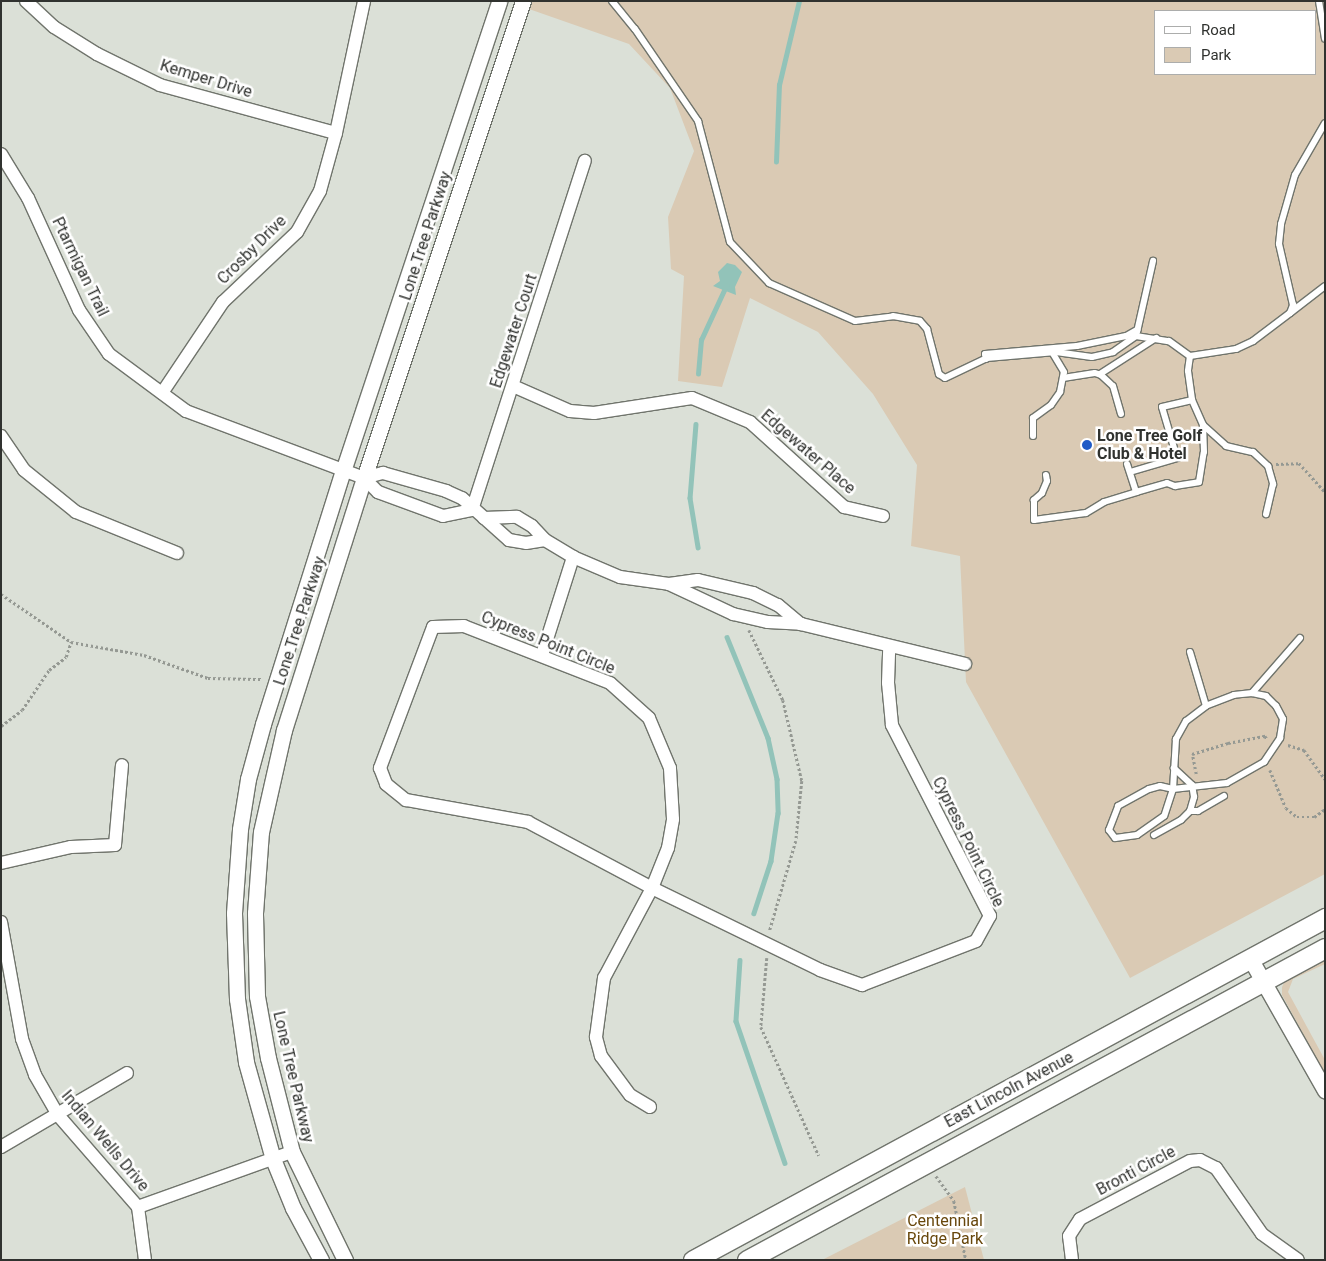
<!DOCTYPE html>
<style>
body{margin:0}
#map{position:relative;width:1326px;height:1261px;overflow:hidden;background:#dbe0d7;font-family:Roboto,sans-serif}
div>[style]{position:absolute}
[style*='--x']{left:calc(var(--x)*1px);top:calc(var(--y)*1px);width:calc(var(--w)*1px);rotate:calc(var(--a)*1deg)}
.green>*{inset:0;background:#dacab4}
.water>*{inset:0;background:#92c3b9}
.stream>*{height:4.5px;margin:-2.25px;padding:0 2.25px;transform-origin:2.25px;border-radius:2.25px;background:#92c3b9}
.path>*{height:2.5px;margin-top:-1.25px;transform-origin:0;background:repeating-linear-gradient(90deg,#959993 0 2.5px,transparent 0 5px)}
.roads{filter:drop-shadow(1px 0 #70746c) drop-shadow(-1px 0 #70746c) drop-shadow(0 1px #70746c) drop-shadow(0 -1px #70746c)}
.service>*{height:6px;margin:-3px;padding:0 3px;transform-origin:3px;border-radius:3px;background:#fff}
.minor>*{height:12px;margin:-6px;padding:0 6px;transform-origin:6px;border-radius:6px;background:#fff}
.tertiary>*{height:15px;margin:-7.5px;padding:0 7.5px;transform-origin:7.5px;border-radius:7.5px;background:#fff}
.primary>*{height:19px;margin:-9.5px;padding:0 9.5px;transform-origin:9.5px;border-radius:9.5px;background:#fff}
.dots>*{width:14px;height:14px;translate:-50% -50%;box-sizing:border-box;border:2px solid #fff;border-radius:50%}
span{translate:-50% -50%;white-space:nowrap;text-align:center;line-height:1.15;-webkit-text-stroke:5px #fff;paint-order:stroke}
.street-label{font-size:16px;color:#30322f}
.poi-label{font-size:16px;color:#30322f;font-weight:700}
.left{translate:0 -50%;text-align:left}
.park-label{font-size:16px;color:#68470c}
.frame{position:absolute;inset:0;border:2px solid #30322f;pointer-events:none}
.legend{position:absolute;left:1154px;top:10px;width:162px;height:65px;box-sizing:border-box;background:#fff;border:1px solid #acadac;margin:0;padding:6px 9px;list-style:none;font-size:15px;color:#30322f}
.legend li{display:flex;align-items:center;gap:10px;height:25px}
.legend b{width:25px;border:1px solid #acadac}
</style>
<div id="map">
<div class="green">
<i style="clip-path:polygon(evenodd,532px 1px,1325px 1px,1325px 874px,1130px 978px,966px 682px,960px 556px,911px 546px,917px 465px,873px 394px,818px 332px,750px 298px,722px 387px,678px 381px,684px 276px,671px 269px,668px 217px,694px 151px,670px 88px,629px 44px,529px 9px,532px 1px,1155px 11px,1315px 11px,1315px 74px,1155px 74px,1155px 11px)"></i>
<i style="clip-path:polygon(1325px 955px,1325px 964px,1293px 979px,1288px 992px,1325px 1060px,1325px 1074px,1282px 995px,1282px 987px,1288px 974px)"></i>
<i style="clip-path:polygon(965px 1187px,984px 1260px,822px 1260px)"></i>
</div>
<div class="water">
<i style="clip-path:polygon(727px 263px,735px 265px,742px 272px,735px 287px,736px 295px,713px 286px,720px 281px,718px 272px)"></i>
</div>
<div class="stream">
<i style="--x:776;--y:162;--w:77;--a:-87.8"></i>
<i style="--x:779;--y:85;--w:86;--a:-76.6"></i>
<i style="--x:698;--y:374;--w:34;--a:-85"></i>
<i style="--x:701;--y:340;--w:60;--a:-65.2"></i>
<i style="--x:696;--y:424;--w:74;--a:94.6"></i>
<i style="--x:690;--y:498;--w:50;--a:80.7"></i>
<i style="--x:727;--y:637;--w:109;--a:67.9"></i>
<i style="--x:768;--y:738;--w:42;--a:77.6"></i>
<i style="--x:777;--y:779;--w:34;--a:88"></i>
<i style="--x:778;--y:813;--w:49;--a:98.3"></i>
<i style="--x:771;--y:861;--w:55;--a:108.1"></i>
<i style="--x:740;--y:960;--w:61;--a:93.8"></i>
<i style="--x:736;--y:1021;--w:150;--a:71"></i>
</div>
<div class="path">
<i style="--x:1276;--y:464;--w:23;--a:-2"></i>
<i style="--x:1299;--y:463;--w:39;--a:48"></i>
<i style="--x:1;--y:594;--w:85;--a:34.4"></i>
<i style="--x:71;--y:642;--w:74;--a:10.1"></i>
<i style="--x:144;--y:655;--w:68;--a:19.8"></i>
<i style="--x:208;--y:678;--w:54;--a:1.1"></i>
<i style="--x:749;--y:630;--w:78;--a:64.1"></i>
<i style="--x:783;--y:700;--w:83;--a:76.8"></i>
<i style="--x:802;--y:781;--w:60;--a:95.7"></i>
<i style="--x:796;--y:841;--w:93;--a:106.3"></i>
<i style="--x:1;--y:726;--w:26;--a:-37"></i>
<i style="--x:22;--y:710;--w:48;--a:-56"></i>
<i style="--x:49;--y:670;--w:21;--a:-37"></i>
<i style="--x:66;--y:657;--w:16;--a:-72"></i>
<i style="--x:1288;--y:745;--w:17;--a:17"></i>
<i style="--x:1304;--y:750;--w:36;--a:54"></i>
<i style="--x:1270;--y:770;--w:41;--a:67.2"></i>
<i style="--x:1286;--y:808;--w:14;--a:39"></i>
<i style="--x:1297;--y:817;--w:17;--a:0"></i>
<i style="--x:1314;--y:817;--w:14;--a:-36"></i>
<i style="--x:1196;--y:774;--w:20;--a:-101"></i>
<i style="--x:1192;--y:754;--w:38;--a:-17"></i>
<i style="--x:1228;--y:743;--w:38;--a:-11"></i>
<i style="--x:1265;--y:736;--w:4;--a:56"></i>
<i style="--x:767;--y:958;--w:69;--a:95"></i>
<i style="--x:761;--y:1027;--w:141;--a:65.8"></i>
<i style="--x:936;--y:1176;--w:31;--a:54"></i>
<i style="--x:954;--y:1201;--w:60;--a:78.5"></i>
</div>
<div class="roads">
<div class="service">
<i style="--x:612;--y:1;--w:36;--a:51"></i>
<i style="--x:635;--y:29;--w:112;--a:55.6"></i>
<i style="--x:698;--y:121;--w:125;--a:75.2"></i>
<i style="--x:730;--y:242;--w:57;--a:46.4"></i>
<i style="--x:769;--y:283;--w:94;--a:23.8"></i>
<i style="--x:855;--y:321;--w:38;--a:-7"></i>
<i style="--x:893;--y:316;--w:27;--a:10"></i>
<i style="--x:920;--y:321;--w:11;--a:49"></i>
<i style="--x:927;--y:329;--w:47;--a:75.1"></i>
<i style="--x:939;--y:374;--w:7;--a:34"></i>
<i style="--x:945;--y:378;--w:47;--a:-25.5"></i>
<i style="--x:987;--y:358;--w:69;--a:-5"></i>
<i style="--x:1056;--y:352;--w:36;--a:8"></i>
<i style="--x:1092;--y:357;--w:22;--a:-13"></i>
<i style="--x:1113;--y:352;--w:28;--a:-35"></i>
<i style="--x:1136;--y:336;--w:33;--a:9"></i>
<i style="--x:1169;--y:341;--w:26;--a:36"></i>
<i style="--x:1190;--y:356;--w:15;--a:98"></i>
<i style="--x:1188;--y:371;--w:29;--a:82"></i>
<i style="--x:1192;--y:400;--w:27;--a:66"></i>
<i style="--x:1203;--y:425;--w:31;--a:42"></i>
<i style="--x:1226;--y:446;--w:28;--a:13"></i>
<i style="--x:1253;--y:452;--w:21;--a:43"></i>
<i style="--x:1268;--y:466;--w:19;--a:74"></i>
<i style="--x:1273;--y:484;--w:31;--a:103"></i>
<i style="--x:1319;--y:1;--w:38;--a:81"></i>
<i style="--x:1290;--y:313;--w:44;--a:-37.6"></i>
<i style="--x:1137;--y:332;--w:73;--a:-77.3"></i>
<i style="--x:1190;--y:356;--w:47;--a:-8.7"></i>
<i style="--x:1236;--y:349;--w:19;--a:-25"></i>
<i style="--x:1253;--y:341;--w:46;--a:-37.1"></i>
<i style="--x:1290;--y:313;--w:9;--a:-69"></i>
<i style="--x:1293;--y:305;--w:63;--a:-102.9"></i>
<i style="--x:1279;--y:244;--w:20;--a:-84"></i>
<i style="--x:1281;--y:224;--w:51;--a:-74.1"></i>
<i style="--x:1295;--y:175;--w:60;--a:-60"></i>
<i style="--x:986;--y:359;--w:5;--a:-101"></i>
<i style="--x:985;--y:354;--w:92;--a:-5"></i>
<i style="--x:1077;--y:346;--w:50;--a:-11.5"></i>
<i style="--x:1126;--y:336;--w:13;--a:-29"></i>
<i style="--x:1100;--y:374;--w:67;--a:-32.7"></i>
<i style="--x:1063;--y:378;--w:32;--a:-9"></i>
<i style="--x:1095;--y:373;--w:6;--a:18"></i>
<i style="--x:1101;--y:375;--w:16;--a:43"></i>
<i style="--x:1113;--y:386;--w:29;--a:74"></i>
<i style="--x:1033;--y:436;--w:18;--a:-90"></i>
<i style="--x:1033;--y:418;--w:22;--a:-36"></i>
<i style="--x:1051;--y:405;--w:16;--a:-55"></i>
<i style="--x:1060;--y:392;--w:20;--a:-79"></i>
<i style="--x:1064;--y:372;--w:23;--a:-121"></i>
<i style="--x:1127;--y:464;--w:29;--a:72"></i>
<i style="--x:1136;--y:492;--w:32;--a:-16"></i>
<i style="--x:1167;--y:483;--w:9;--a:21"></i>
<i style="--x:1175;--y:486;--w:24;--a:-9"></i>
<i style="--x:1199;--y:482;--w:30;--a:-81"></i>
<i style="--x:1204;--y:452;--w:27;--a:-92"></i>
<i style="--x:1130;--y:472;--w:49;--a:-16.6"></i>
<i style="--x:1177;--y:458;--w:53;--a:-106.4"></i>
<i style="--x:1162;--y:407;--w:31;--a:-13"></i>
<i style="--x:1046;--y:475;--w:6;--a:81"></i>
<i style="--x:1047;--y:481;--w:13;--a:113"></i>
<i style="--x:1042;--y:493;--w:11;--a:139"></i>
<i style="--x:1034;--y:500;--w:20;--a:90"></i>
<i style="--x:1034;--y:520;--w:52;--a:-7.7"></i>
<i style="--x:1086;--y:513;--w:21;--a:-31"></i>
<i style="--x:1104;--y:502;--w:34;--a:-17"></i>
<i style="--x:1190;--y:652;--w:56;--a:73.5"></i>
<i style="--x:1252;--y:693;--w:73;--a:-48.9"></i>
<i style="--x:1173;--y:789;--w:54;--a:-6.3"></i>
<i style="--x:1227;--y:783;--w:43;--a:-29.6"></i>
<i style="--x:1264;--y:762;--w:29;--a:-56"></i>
<i style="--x:1280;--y:738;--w:19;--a:-81"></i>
<i style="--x:1283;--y:719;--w:15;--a:-118"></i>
<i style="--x:1276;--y:706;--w:14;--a:-135"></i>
<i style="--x:1266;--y:696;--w:14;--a:-168"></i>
<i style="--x:1252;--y:693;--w:18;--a:174"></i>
<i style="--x:1234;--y:695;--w:30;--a:159"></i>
<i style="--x:1206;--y:706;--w:25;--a:143"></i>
<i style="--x:1186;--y:721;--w:21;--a:119"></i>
<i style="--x:1176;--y:739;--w:50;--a:93.4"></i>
<i style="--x:1173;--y:789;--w:28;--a:108"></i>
<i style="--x:1164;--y:816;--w:33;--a:145"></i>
<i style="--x:1137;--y:835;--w:22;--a:172"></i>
<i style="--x:1115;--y:838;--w:10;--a:-127"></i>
<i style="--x:1109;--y:830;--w:26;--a:-69"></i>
<i style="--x:1118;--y:806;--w:35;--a:-29"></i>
<i style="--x:1149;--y:789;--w:11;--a:-15"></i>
<i style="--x:1160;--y:786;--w:13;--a:13"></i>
<i style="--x:1190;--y:811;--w:8;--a:0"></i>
<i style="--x:1198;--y:811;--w:30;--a:-30"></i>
<i style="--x:1154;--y:835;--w:31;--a:-29"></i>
<i style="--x:1181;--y:820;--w:13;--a:-45"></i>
<i style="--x:1190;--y:811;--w:15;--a:-74"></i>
<i style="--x:1194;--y:797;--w:12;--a:-99"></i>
<i style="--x:1192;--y:785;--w:25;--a:-137"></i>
</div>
<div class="minor">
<i style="--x:26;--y:1;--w:38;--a:43"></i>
<i style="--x:54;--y:27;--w:51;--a:32.1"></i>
<i style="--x:97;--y:54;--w:70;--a:26.2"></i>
<i style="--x:160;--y:85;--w:182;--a:15.3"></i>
<i style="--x:1;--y:154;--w:52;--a:58.5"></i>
<i style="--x:28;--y:198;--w:123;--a:65.5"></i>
<i style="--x:79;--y:310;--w:53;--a:55.7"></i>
<i style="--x:109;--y:354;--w:96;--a:36.5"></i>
<i style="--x:186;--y:411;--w:190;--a:20.6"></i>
<i style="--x:364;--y:478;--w:20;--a:45"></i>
<i style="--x:378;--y:492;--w:69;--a:20.3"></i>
<i style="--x:443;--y:516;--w:30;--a:-12"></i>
<i style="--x:513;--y:386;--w:62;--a:23.7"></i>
<i style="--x:570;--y:411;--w:24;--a:5"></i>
<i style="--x:594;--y:413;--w:99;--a:-8.7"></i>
<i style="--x:692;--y:398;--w:63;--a:22.5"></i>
<i style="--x:750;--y:422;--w:127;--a:42.1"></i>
<i style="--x:844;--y:507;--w:40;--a:13"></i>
<i style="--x:162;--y:393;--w:110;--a:-56.2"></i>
<i style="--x:223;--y:302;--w:102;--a:-43.4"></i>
<i style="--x:297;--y:232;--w:47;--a:-60.7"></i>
<i style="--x:320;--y:191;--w:60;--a:-74.6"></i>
<i style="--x:336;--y:133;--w:135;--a:-78"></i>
<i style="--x:1;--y:436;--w:41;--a:55.9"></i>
<i style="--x:24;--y:470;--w:67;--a:38.9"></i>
<i style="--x:76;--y:512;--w:109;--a:22.1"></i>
<i style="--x:364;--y:478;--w:20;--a:-15"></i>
<i style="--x:383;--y:473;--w:66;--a:15.9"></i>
<i style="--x:446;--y:491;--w:17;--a:24"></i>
<i style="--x:462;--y:498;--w:63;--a:41.8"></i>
<i style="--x:509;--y:540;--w:17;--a:10"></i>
<i style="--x:526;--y:543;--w:19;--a:-9"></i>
<i style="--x:472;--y:510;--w:367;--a:-72.1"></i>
<i style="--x:484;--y:518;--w:33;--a:-2"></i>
<i style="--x:517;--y:517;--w:17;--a:31"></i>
<i style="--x:532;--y:526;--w:19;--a:47"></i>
<i style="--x:545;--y:540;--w:33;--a:31"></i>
<i style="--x:573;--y:557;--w:51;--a:23.1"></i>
<i style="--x:620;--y:577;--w:49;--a:8.1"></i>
<i style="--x:669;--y:584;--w:29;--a:-8"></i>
<i style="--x:698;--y:580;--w:57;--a:13.3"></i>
<i style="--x:753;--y:593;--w:28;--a:26"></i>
<i style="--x:778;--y:605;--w:30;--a:40"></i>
<i style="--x:669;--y:584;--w:71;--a:25.1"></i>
<i style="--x:733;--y:614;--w:36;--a:13"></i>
<i style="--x:768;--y:622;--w:33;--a:3"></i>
<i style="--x:801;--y:624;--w:169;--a:13.7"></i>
<i style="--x:542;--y:655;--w:103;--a:-72.4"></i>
<i style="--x:1;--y:863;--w:72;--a:-12.9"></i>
<i style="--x:71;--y:847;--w:44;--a:-2.6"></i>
<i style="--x:115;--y:845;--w:80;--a:-85"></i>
<i style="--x:1;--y:922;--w:119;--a:79.8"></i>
<i style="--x:22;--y:1039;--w:38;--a:70"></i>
<i style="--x:35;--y:1075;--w:46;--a:60.1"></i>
<i style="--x:58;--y:1115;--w:122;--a:49"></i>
<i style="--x:138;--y:1207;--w:53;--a:82.5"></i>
<i style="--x:650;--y:1107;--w:23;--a:-149"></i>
<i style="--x:630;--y:1095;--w:49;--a:-126.6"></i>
<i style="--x:601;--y:1056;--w:20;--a:-105"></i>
<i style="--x:596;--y:1037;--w:60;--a:-82.3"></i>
<i style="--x:604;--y:978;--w:102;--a:-61.9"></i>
<i style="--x:652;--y:888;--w:43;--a:-68.2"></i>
<i style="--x:668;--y:848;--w:29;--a:-80"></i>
<i style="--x:673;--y:819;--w:51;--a:-93.4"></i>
<i style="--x:670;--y:768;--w:54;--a:-112.8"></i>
<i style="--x:649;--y:718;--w:52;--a:-138.1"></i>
<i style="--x:610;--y:683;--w:157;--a:-158.7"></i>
<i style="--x:464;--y:626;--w:31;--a:178"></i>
<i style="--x:433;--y:627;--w:151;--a:110.6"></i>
<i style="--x:380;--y:768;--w:17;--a:69"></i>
<i style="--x:386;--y:784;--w:26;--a:39"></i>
<i style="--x:406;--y:800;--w:124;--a:10.2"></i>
<i style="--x:528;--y:822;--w:140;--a:28"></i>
<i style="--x:652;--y:888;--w:187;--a:26"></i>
<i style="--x:820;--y:970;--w:45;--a:19.7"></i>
<i style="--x:862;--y:985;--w:122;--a:-21.1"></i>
<i style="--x:976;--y:941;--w:29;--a:-61"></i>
<i style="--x:990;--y:916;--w:215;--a:-117.2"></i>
<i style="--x:892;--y:725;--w:42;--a:-95.4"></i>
<i style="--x:888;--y:683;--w:36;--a:-88"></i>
<i style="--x:1;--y:1147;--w:146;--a:-30.4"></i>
<i style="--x:138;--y:1207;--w:164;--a:-19.7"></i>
<i style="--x:1072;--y:1260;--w:24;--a:-97"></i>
<i style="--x:1069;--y:1236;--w:20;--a:-57"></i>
<i style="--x:1080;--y:1219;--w:124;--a:-27.8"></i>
<i style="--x:1190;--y:1161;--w:10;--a:-6"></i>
<i style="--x:1200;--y:1160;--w:18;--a:27"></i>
<i style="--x:1216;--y:1168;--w:80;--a:55.1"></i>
<i style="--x:1262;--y:1234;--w:44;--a:35.8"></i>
</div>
<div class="tertiary">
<i style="--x:1251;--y:960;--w:150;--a:60.4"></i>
<i style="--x:321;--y:1260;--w:59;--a:-118.3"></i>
<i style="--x:293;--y:1208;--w:53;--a:-112.2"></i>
<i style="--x:273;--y:1159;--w:101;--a:-105.6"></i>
<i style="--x:246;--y:1062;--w:64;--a:-98.1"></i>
<i style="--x:237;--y:999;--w:86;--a:-92"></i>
<i style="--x:234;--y:913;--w:84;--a:-85.9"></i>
<i style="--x:240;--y:829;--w:51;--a:-80.9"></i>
<i style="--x:248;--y:779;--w:57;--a:-74.7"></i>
<i style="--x:263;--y:724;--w:265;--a:-72.5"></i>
<i style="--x:343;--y:471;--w:495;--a:-71.6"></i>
<i style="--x:345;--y:1260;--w:120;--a:-116.1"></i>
<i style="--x:292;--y:1152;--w:97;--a:-104.3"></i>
<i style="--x:268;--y:1058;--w:63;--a:-100.1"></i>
<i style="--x:257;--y:996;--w:83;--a:-91.4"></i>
<i style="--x:255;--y:913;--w:81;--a:-85.8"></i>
<i style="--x:261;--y:832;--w:105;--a:-77.3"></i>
<i style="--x:284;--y:730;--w:264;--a:-72.4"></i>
<i style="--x:364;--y:478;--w:503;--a:-71.57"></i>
</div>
<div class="primary">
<i style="--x:693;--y:1260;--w:719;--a:-28.42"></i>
<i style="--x:747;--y:1260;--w:657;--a:-28.36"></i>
</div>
</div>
<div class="dots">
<i style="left:1087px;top:445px;background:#1f5ac6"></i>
</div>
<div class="street-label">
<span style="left:206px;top:79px;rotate:17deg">Kemper Drive</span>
<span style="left:426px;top:236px;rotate:-72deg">Lone Tree Parkway</span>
<span style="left:252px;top:250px;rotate:-45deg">Crosby Drive</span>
<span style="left:80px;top:267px;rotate:64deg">Ptarmigan Trail</span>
<span style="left:514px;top:331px;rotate:-72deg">Edgewater Court</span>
<span style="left:808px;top:452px;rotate:41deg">Edgewater Place</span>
<span style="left:300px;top:621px;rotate:-72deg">Lone Tree Parkway</span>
<span style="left:548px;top:643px;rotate:22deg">Cypress Point Circle</span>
<span style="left:968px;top:842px;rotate:64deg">Cypress Point Circle</span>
<span style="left:293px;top:1077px;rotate:77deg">Lone Tree Parkway</span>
<span style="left:1009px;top:1090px;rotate:-28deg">East Lincoln Avenue</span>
<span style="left:105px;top:1141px;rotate:50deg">Indian Wells Drive</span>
<span style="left:1136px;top:1171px;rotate:-28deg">Bronti Circle</span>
</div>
<div class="poi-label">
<span class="left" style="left:1097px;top:445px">Lone Tree Golf<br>Club &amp; Hotel</span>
</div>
<div class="park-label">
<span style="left:945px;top:1230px">Centennial<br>Ridge Park</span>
</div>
<div class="frame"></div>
<ul class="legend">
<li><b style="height:6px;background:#fff"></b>Road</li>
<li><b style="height:14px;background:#dacab4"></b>Park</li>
</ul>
</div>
